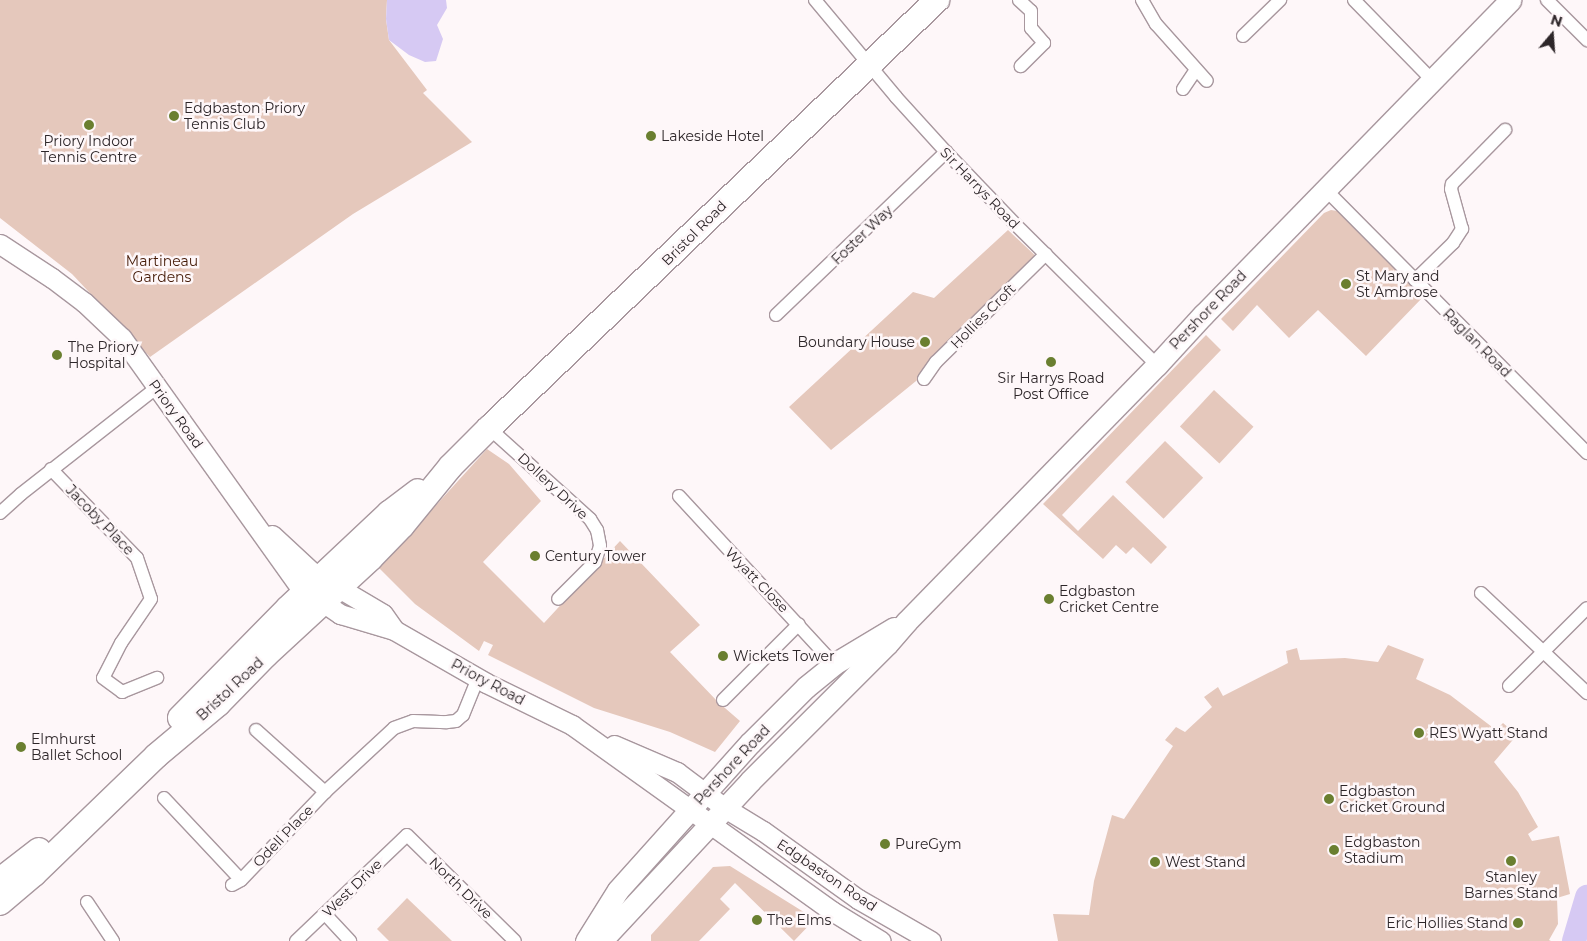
<!DOCTYPE html>
<style>
body{margin:0}
#map{position:relative;width:1587px;height:941px;overflow:hidden;background:#fef7f9;font-family:Montserrat,sans-serif}
div>[style]{position:absolute}
[style*='--x']{left:calc(var(--x)*1px);top:calc(var(--y)*1px);width:calc(var(--w)*1px);rotate:calc(var(--a)*1deg)}
.green>*{inset:0;background:#e5c8bc;transform-origin:0 0}
.water>*{inset:0;background:#d6c9f3}
.river>*{height:24px;margin:-12px;padding:0 12px;transform-origin:12px;border-radius:12px;background:#d6c9f3}
.roads{filter:drop-shadow(1px 0 #a8979e) drop-shadow(-1px 0 #a8979e) drop-shadow(0 1px #a8979e) drop-shadow(0 -1px #a8979e)}
.street>*{height:12px;margin:-6px;padding:0 6px;transform-origin:6px;border-radius:6px;background:#fff}
.secondary>*{height:19px;margin:-9.5px;padding:0 9.5px;transform-origin:9.5px;border-radius:9.5px;background:#fff}
.primary>*{height:21px;margin:-10.5px;padding:0 10.5px;transform-origin:10.5px;border-radius:10.5px;background:#fff}
.highway>*{height:24px;margin:-12px;padding:0 12px;transform-origin:12px;border-radius:12px;background:#fff}
.dots>*{width:14px;height:14px;translate:-50% -50%;box-sizing:border-box;border:2px solid #fef7f9;border-radius:50%}
span{translate:-50% -50%;white-space:nowrap;text-align:center;line-height:1.15;-webkit-text-stroke:5px #fef7f9;paint-order:stroke}
.poi-label{font-size:14px;color:#2d2629}
.left{translate:0 -50%;text-align:left}
.right{translate:-100% -50%;text-align:right}
.street-label{font-size:14px;color:#2d2629}
.park-label{font-size:14px;color:#451b07}
.north{position:absolute;left:1527px;top:10px;width:50px;height:50px;-webkit-text-stroke:4px #fef7f9;paint-order:stroke;rotate:18deg;font-size:14px;font-weight:700;line-height:20px;text-align:center;color:#2d2629}
.north::after{content:'';display:block;margin:auto;width:18px;height:22px;background:#2d2629;clip-path:polygon(50% 0,100% 100%,50% 72%,0 100%)}
</style>
<div id="map">
<div class="green">
<i style="clip-path:polygon(0 0,387px 0,386px 19px,389px 40px,427px 90px,423px 93px,472px 142px,353px 214px,150px 357px,72px 274px,0 218px)"></i>
<i style="clip-path:polygon(1331px 210px,1337px 211px,1342px 215px,1423px 297px,1366px 356px,1318px 310px,1289px 338px,1257px 305px,1233px 331px,1221px 319px,1324px 213px)"></i>
<i style="clip-path:polygon(1008px 230px,1040px 260px,921px 377px,831px 450px,789px 407px,913px 292px,934px 298px)"></i>
<i style="clip-path:polygon(1206px 335px,1221px 350px,1062px 515px,1078px 531px,1113px 495px,1167px 547px,1151px 564px,1133px 547px,1126px 554px,1116px 545px,1103px 559px,1043px 504px)"></i>
<i style="left:1214px;top:390px;width:54px;height:50px;rotate:43deg"></i>
<i style="left:1165px;top:441px;width:53px;height:57px;rotate:44deg"></i>
<i style="clip-path:polygon(487px 449px,509px 464px,541px 501px,483px 562px,544px 623px,620px 541px,700px 625px,670px 652px,718px 702px,740px 721px,715px 752px,670px 732px,594px 708px,488px 655px,493px 645px,484px 641px,479px 651px,415px 604px,379px 568px)"></i>
<i style="clip-path:polygon(1388px 645px,1424px 659px,1416px 679px,1450px 695px,1496px 730px,1503px 723px,1517px 735px,1494px 762px,1518px 792px,1538px 827px,1528px 834px,1532px 841px,1559px 836px,1570px 894px,1557px 898px,1558px 924px,1549px 940px,1551px 941px,1058px 941px,1053px 914px,1089px 915px,1094px 881px,1112px 815px,1124px 819px,1173px 746px,1165px 740px,1176px 727px,1185px 732px,1212px 707px,1204px 697px,1218px 687px,1223px 696px,1288px 663px,1286px 651px,1297px 648px,1300px 660px,1345px 658px,1378px 662px)"></i>
<i style="clip-path:polygon(730px 866px,815px 919px,794px 941px,735px 883px,720px 899px,730px 909px,699px 941px,651px 941px,651px 935px,713px 867px)"></i>
<i style="clip-path:polygon(407px 898px,452px 941px,389px 941px,377px 929px)"></i>
</div>
<div class="water">
<i style="clip-path:polygon(387px 0,446px 0,447px 8px,437px 25px,443px 39px,436px 61px,425px 62px,409px 55px,389px 40px,386px 19px)"></i>
</div>
<div class="river">
<i style="--x:1574;--y:941;--w:46;--a:-73.5"></i>
</div>
<div class="roads">
<div class="street">
<i style="--x:815;--y:0;--w:126;--a:50.1"></i>
<i style="--x:896;--y:97;--w:74;--a:47.7"></i>
<i style="--x:946;--y:152;--w:100;--a:46.2"></i>
<i style="--x:1015;--y:224;--w:200;--a:44.8"></i>
<i style="--x:1019;--y:0;--w:16;--a:43"></i>
<i style="--x:1031;--y:11;--w:17;--a:90"></i>
<i style="--x:1031;--y:28;--w:20;--a:49"></i>
<i style="--x:1044;--y:43;--w:33;--a:135"></i>
<i style="--x:1142;--y:0;--w:28;--a:60"></i>
<i style="--x:1156;--y:24;--w:76;--a:48.2"></i>
<i style="--x:1354;--y:0;--w:112;--a:45.7"></i>
<i style="--x:1547;--y:0;--w:57;--a:45"></i>
<i style="--x:1243;--y:36;--w:52;--a:-44.2"></i>
<i style="--x:1183;--y:89;--w:23;--a:-56"></i>
<i style="--x:1326;--y:190;--w:371;--a:45.2"></i>
<i style="--x:1415;--y:280;--w:53;--a:-44.2"></i>
<i style="--x:1453;--y:243;--w:17;--a:-57"></i>
<i style="--x:1462;--y:229;--w:41;--a:-105.4"></i>
<i style="--x:1451;--y:189;--w:5;--a:-79"></i>
<i style="--x:1452;--y:184;--w:76;--a:-45.5"></i>
<i style="--x:776;--y:315;--w:236;--a:-43.8"></i>
<i style="--x:924;--y:379;--w:21;--a:-55"></i>
<i style="--x:936;--y:362;--w:154;--a:-44.5"></i>
<i style="--x:489;--y:428;--w:136;--a:42"></i>
<i style="--x:590;--y:519;--w:13;--a:58"></i>
<i style="--x:597;--y:530;--w:16;--a:79"></i>
<i style="--x:600;--y:546;--w:17;--a:107"></i>
<i style="--x:595;--y:562;--w:52;--a:135"></i>
<i style="--x:51;--y:469;--w:124;--a:46"></i>
<i style="--x:137;--y:558;--w:43;--a:71.1"></i>
<i style="--x:151;--y:599;--w:53;--a:124.3"></i>
<i style="--x:121;--y:643;--w:39;--a:117"></i>
<i style="--x:103;--y:678;--w:24;--a:36"></i>
<i style="--x:122;--y:692;--w:38;--a:-22"></i>
<i style="--x:679;--y:496;--w:229;--a:47.3"></i>
<i style="--x:0;--y:513;--w:28;--a:-42"></i>
<i style="--x:21;--y:494;--w:172;--a:-38.1"></i>
<i style="--x:1481;--y:593;--w:146;--a:43.3"></i>
<i style="--x:1509;--y:686;--w:110;--a:-45"></i>
<i style="--x:723;--y:700;--w:107;--a:-45"></i>
<i style="--x:256;--y:730;--w:93;--a:41.9"></i>
<i style="--x:164;--y:798;--w:112;--a:46.8"></i>
<i style="--x:232;--y:885;--w:10;--a:-29"></i>
<i style="--x:241;--y:880;--w:122;--a:-46.3"></i>
<i style="--x:325;--y:792;--w:94;--a:-42.8"></i>
<i style="--x:394;--y:728;--w:20;--a:-20"></i>
<i style="--x:413;--y:721;--w:34;--a:2"></i>
<i style="--x:447;--y:722;--w:9;--a:-6"></i>
<i style="--x:456;--y:721;--w:9;--a:-41"></i>
<i style="--x:463;--y:715;--w:40;--a:-68"></i>
<i style="--x:87;--y:902;--w:47;--a:56.3"></i>
<i style="--x:325;--y:914;--w:37;--a:47"></i>
<i style="--x:296;--y:941;--w:153;--a:-43.7"></i>
<i style="--x:407;--y:835;--w:151;--a:44.5"></i>
</div>
<div class="secondary">
<i style="--x:0;--y:244;--w:62;--a:33.2"></i>
<i style="--x:52;--y:278;--w:40;--a:37"></i>
<i style="--x:84;--y:302;--w:52;--a:43.5"></i>
<i style="--x:122;--y:338;--w:305;--a:54.5"></i>
<i style="--x:299;--y:586;--w:50;--a:34.3"></i>
<i style="--x:340;--y:614;--w:56;--a:16.5"></i>
<i style="--x:394;--y:630;--w:106;--a:29.9"></i>
<i style="--x:486;--y:683;--w:96;--a:26"></i>
<i style="--x:572;--y:725;--w:320;--a:35.6"></i>
<i style="--x:832;--y:911;--w:57;--a:31.5"></i>
<i style="--x:272;--y:535;--w:54;--a:42.8"></i>
<i style="--x:312;--y:572;--w:82;--a:30.6"></i>
<i style="--x:383;--y:614;--w:19;--a:55"></i>
<i style="--x:614;--y:745;--w:69;--a:23.2"></i>
<i style="--x:677;--y:772;--w:60;--a:36.9"></i>
<i style="--x:725;--y:808;--w:44;--a:31.2"></i>
<i style="--x:763;--y:831;--w:117;--a:35.6"></i>
<i style="--x:858;--y:899;--w:84;--a:29.9"></i>
</div>
<div class="primary">
<i style="--x:586;--y:941;--w:60;--a:-57.9"></i>
<i style="--x:618;--y:890;--w:198;--a:-48.1"></i>
<i style="--x:750;--y:743;--w:79;--a:-45"></i>
<i style="--x:806;--y:687;--w:36;--a:-39"></i>
<i style="--x:834;--y:664;--w:70;--a:-31"></i>
<i style="--x:601;--y:941;--w:219;--a:-47"></i>
<i style="--x:750;--y:781;--w:194;--a:-45"></i>
<i style="--x:887;--y:644;--w:30;--a:-49"></i>
<i style="--x:907;--y:621;--w:358;--a:-45.7"></i>
<i style="--x:1157;--y:365;--w:68;--a:-47.4"></i>
<i style="--x:1203;--y:315;--w:440;--a:-45.7"></i>
</div>
<div class="highway">
<i style="--x:180;--y:718;--w:154;--a:-45.5"></i>
<i style="--x:288;--y:608;--w:139;--a:-43.2"></i>
<i style="--x:389;--y:513;--w:36;--a:-37"></i>
<i style="--x:0;--y:880;--w:49;--a:-37.6"></i>
<i style="--x:0;--y:903;--w:45;--a:-40.5"></i>
<i style="--x:34;--y:874;--w:170;--a:-44"></i>
<i style="--x:156;--y:756;--w:81;--a:-40"></i>
<i style="--x:218;--y:704;--w:69;--a:-45.6"></i>
<i style="--x:266;--y:655;--w:142;--a:-42.7"></i>
<i style="--x:370;--y:559;--w:46;--a:-45.9"></i>
<i style="--x:402;--y:526;--w:77;--a:-50.8"></i>
<i style="--x:451;--y:466;--w:54;--a:-45"></i>
<i style="--x:489;--y:428;--w:620;--a:-43.69"></i>
</div>
</div>
<div class="dots">
<i style="left:174px;top:116px;background:#6a7f30"></i>
<i style="left:89px;top:125px;background:#6a7f30"></i>
<i style="left:651px;top:136px;background:#6a7f30"></i>
<i style="left:1346px;top:284px;background:#6a7f30"></i>
<i style="left:925px;top:342px;background:#6a7f30"></i>
<i style="left:57px;top:355px;background:#6a7f30"></i>
<i style="left:1051px;top:362px;background:#6a7f30"></i>
<i style="left:535px;top:556px;background:#6a7f30"></i>
<i style="left:1049px;top:599px;background:#6a7f30"></i>
<i style="left:723px;top:656px;background:#6a7f30"></i>
<i style="left:1419px;top:733px;background:#6a7f30"></i>
<i style="left:21px;top:747px;background:#6a7f30"></i>
<i style="left:1329px;top:799px;background:#6a7f30"></i>
<i style="left:885px;top:844px;background:#6a7f30"></i>
<i style="left:1334px;top:850px;background:#6a7f30"></i>
<i style="left:1511px;top:861px;background:#6a7f30"></i>
<i style="left:1155px;top:862px;background:#6a7f30"></i>
<i style="left:757px;top:920px;background:#6a7f30"></i>
<i style="left:1518px;top:923px;background:#6a7f30"></i>
</div>
<div class="poi-label">
<span class="left" style="left:184px;top:116px">Edgbaston Priory<br>Tennis Club</span>
<span class="left" style="left:661px;top:136px">Lakeside Hotel</span>
<span style="left:89px;top:149px">Priory Indoor<br>Tennis Centre</span>
<span class="left" style="left:1356px;top:284px">St Mary and<br>St Ambrose</span>
<span class="right" style="left:915px;top:342px">Boundary House</span>
<span class="left" style="left:68px;top:355px">The Priory<br>Hospital</span>
<span style="left:1051px;top:386px">Sir Harrys Road<br>Post Office</span>
<span class="left" style="left:545px;top:556px">Century Tower</span>
<span class="left" style="left:1059px;top:599px">Edgbaston<br>Cricket Centre</span>
<span class="left" style="left:733px;top:656px">Wickets Tower</span>
<span class="left" style="left:1429px;top:733px">RES Wyatt Stand</span>
<span class="left" style="left:31px;top:747px">Elmhurst<br>Ballet School</span>
<span class="left" style="left:1339px;top:799px">Edgbaston<br>Cricket Ground</span>
<span class="left" style="left:1344px;top:850px">Edgbaston<br>Stadium</span>
<span class="left" style="left:895px;top:844px">PureGym</span>
<span class="left" style="left:1165px;top:862px">West Stand</span>
<span style="left:1511px;top:885px">Stanley<br>Barnes Stand</span>
<span class="left" style="left:767px;top:920px">The Elms</span>
<span class="right" style="left:1508px;top:923px">Eric Hollies Stand</span>
</div>
<div class="street-label">
<span style="left:980px;top:188px;rotate:46deg">Sir Harrys Road</span>
<span style="left:694px;top:233px;rotate:-45deg">Bristol Road</span>
<span style="left:862px;top:235px;rotate:-44deg">Foster Way</span>
<span style="left:1208px;top:310px;rotate:-46deg">Pershore Road</span>
<span style="left:983px;top:316px;rotate:-45deg">Hollies Croft</span>
<span style="left:1477px;top:343px;rotate:45deg">Raglan Road</span>
<span style="left:176px;top:414px;rotate:54deg">Priory Road</span>
<span style="left:553px;top:486px;rotate:43deg">Dollery Drive</span>
<span style="left:100px;top:520px;rotate:46deg">Jacoby Place</span>
<span style="left:757px;top:580px;rotate:46deg">Wyatt Close</span>
<span style="left:488px;top:682px;rotate:28deg">Priory Road</span>
<span style="left:230px;top:689px;rotate:-43deg">Bristol Road</span>
<span style="left:732px;top:765px;rotate:-47deg">Pershore Road</span>
<span style="left:283px;top:836px;rotate:-46deg">Odell Place</span>
<span style="left:827px;top:875px;rotate:34deg">Edgbaston Road</span>
<span style="left:352px;top:888px;rotate:-44deg">West Drive</span>
<span style="left:461px;top:888px;rotate:44deg">North Drive</span>
</div>
<div class="park-label">
<span style="left:162px;top:269px">Martineau<br>Gardens</span>
</div>
<div class="north">N</div>
</div>
